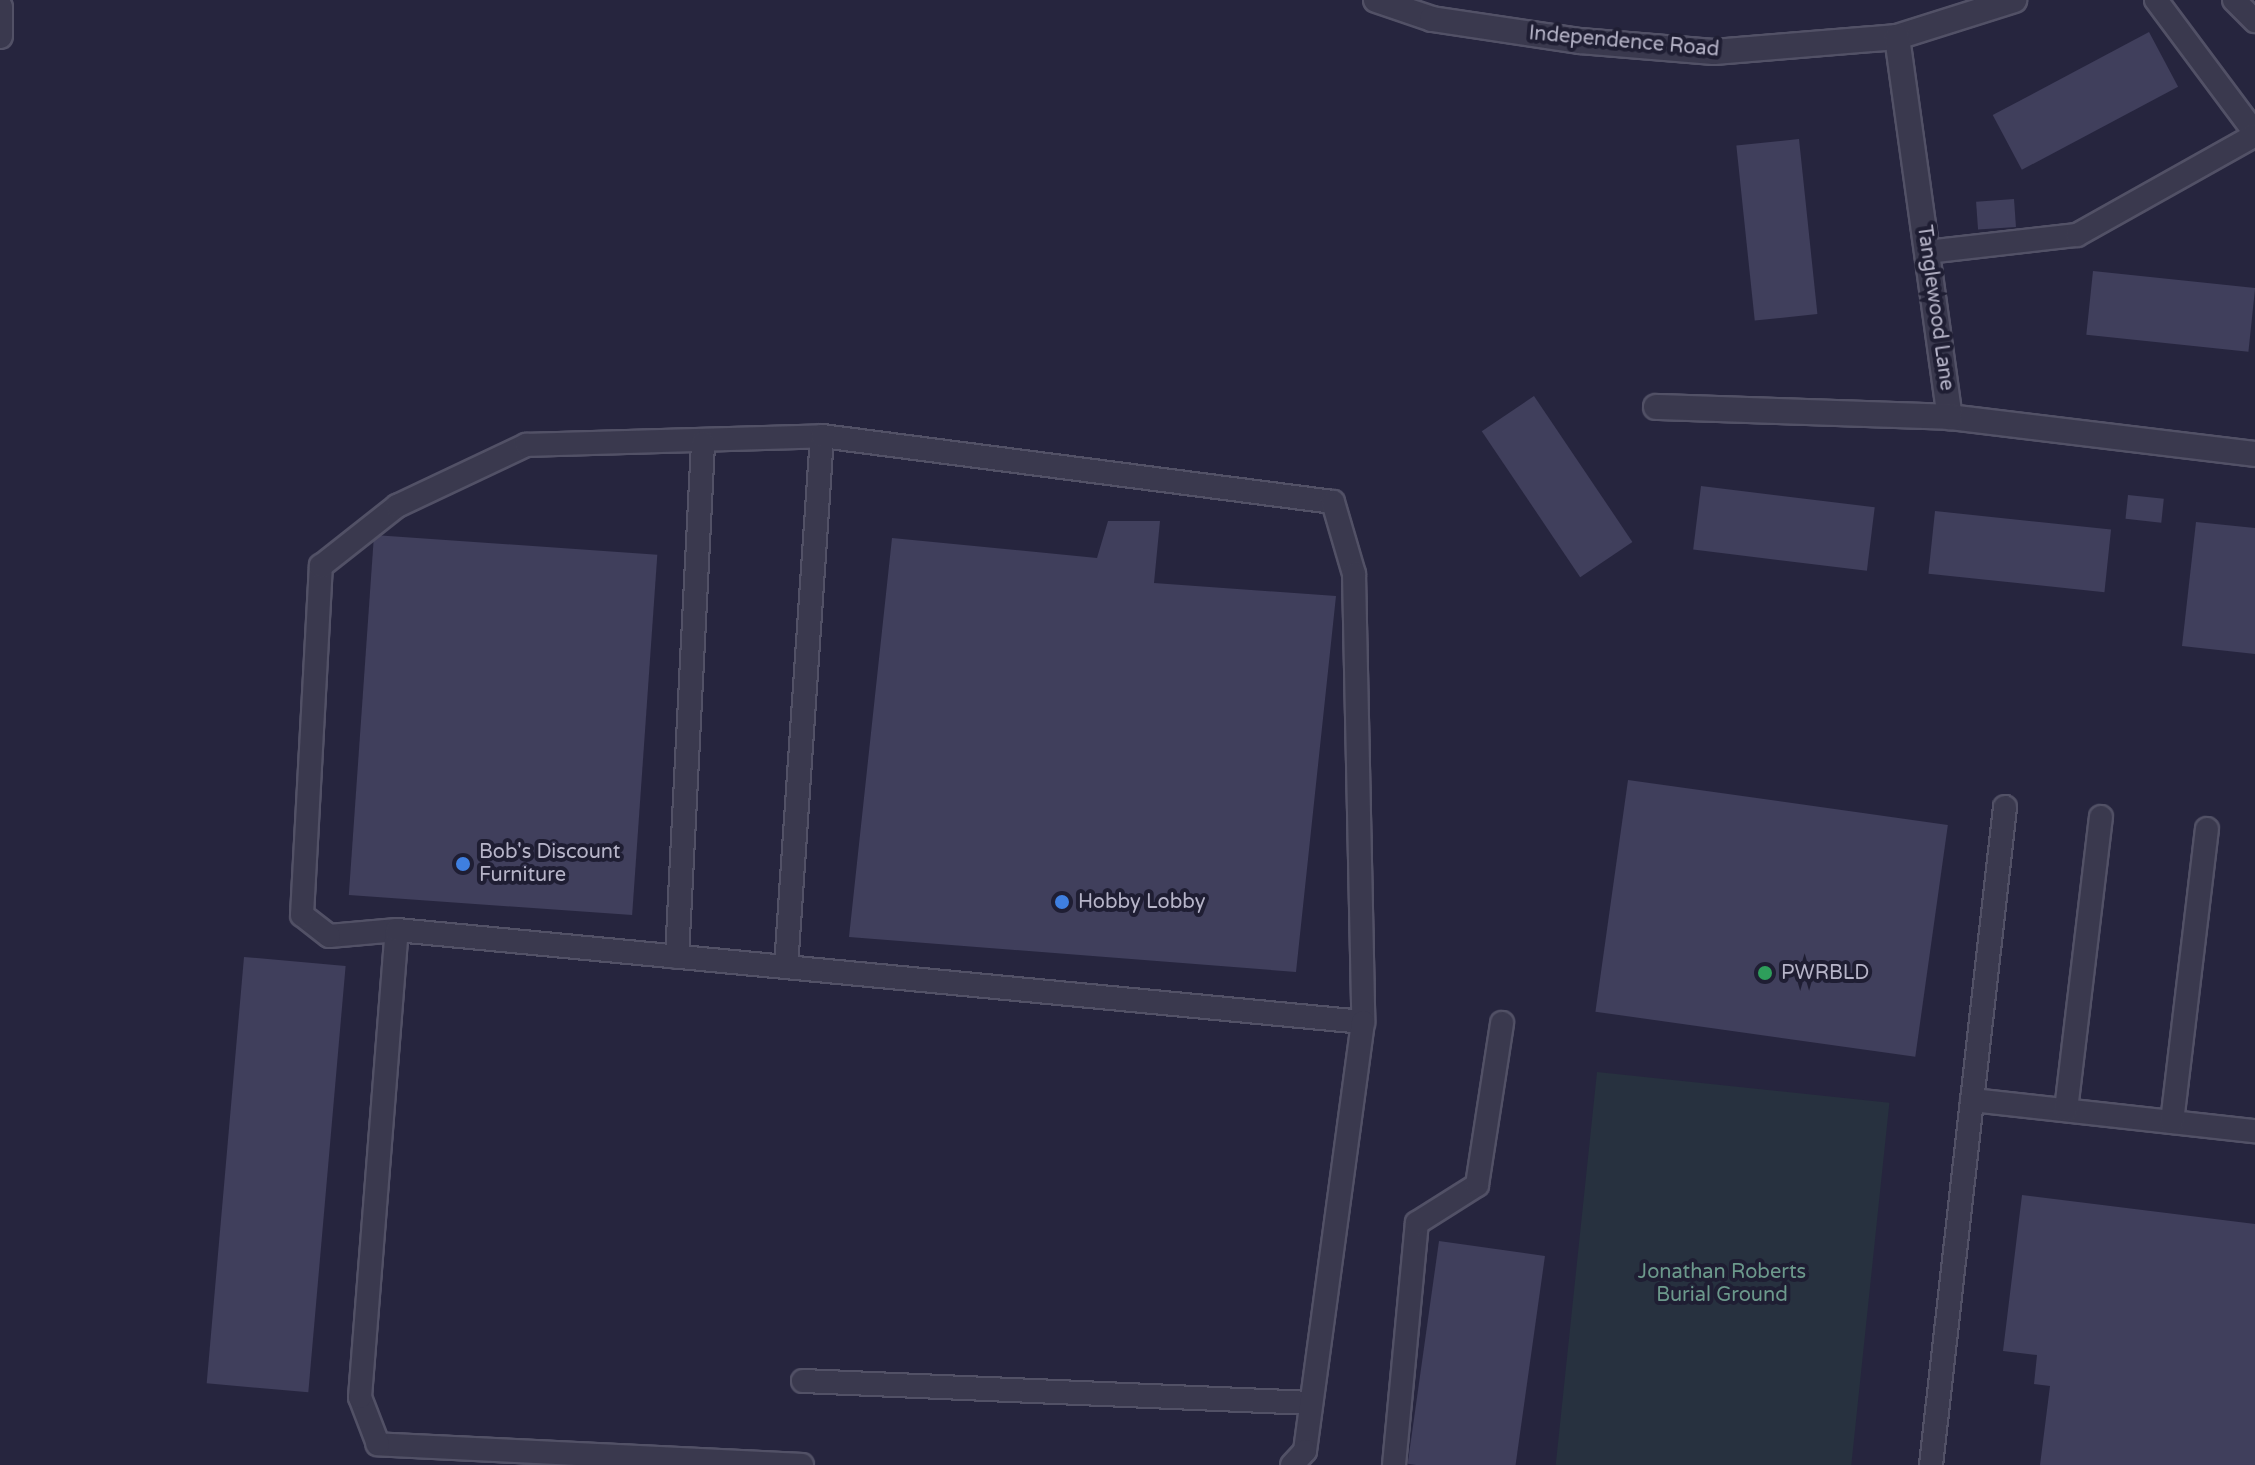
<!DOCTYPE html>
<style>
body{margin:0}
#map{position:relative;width:2255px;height:1465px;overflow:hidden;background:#26253e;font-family:"Varela Round",sans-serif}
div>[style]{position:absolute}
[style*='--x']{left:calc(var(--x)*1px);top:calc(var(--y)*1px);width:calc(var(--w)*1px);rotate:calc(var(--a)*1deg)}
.green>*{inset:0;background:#27313f;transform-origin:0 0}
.building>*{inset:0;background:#403f5c;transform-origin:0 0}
.roads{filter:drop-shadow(2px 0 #525166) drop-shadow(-2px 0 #525166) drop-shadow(0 2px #525166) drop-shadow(0 -2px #525166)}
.service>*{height:22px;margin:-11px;padding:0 11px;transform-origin:11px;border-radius:11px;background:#3a394e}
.minor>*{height:24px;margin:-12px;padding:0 12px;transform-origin:12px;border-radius:12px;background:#3a394e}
.dots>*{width:22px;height:22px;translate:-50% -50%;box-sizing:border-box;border:4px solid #1f1e33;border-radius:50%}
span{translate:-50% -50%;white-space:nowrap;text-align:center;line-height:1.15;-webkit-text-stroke:8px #1f1e33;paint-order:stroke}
.street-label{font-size:20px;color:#b7b5c9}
.poi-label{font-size:20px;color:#b7b5c9}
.left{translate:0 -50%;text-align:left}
.park-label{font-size:20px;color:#6c998c}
</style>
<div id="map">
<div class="green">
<i style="left:1597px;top:1072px;width:294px;height:395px;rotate:6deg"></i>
</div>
<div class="building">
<i style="left:2149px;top:32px;width:62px;height:177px;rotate:62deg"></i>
<i style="left:1799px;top:139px;width:176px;height:63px;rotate:84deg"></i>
<i style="left:2014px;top:199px;width:28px;height:38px;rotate:86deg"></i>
<i style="left:2093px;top:271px;width:163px;height:64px;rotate:6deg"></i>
<i style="left:1534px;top:396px;width:176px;height:63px;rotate:56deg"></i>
<i style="left:1701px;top:486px;width:175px;height:64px;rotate:7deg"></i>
<i style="left:2128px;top:495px;width:36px;height:24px;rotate:6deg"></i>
<i style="left:1935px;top:511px;width:177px;height:63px;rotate:6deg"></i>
<i style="clip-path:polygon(1108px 521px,1160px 521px,1154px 583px,1336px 596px,1296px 972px,849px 937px,892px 538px,1097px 558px)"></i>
<i style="clip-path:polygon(2196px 522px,2255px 528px,2255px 654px,2182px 646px)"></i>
<i style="left:374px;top:535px;width:284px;height:361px;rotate:4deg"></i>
<i style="left:1628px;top:780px;width:323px;height:234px;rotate:8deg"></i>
<i style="left:244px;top:957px;width:102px;height:428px;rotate:5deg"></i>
<i style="clip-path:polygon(2022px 1195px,2255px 1224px,2255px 1465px,2040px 1465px,2050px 1386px,2034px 1384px,2037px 1355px,2003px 1351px)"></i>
<i style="left:1439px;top:1241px;width:107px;height:225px;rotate:8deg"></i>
</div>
<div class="roads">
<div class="service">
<i style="--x:2156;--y:0;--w:166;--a:53.3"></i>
<i style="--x:2234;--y:0;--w:30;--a:45"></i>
<i style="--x:1927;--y:252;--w:151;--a:-6.5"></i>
<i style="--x:2077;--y:235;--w:204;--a:-29.3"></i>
<i style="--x:397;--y:930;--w:68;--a:175"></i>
<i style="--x:329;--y:936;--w:34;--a:-142"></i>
<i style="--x:302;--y:915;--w:350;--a:-86.9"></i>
<i style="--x:321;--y:566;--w:97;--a:-38.3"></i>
<i style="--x:397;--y:506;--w:143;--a:-25.3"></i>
<i style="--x:526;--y:445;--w:296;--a:-1.7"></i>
<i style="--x:677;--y:957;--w:515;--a:-87.1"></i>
<i style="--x:786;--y:967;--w:532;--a:-86.12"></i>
<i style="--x:822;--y:436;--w:515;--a:7.36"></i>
<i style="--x:1333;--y:502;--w:75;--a:73.7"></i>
<i style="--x:1354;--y:574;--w:448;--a:88.8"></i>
<i style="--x:1972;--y:1100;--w:285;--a:6.3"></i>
<i style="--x:2066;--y:1110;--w:295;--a:-83.2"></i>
<i style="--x:2172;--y:1122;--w:295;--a:-83.2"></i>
<i style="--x:803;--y:1381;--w:508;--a:2.48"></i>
<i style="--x:802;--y:1465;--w:425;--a:-177.2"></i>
<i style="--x:378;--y:1444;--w:50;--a:-111"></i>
<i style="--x:360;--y:1397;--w:468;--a:-85.5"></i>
<i style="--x:397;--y:930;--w:970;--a:5.44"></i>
<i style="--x:1363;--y:1022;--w:433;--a:97.7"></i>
<i style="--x:1305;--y:1451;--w:19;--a:133"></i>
<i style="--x:1394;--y:1465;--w:243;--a:-84.6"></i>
<i style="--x:1417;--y:1223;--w:71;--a:-32.3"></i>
<i style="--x:1477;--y:1185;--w:164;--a:-81.2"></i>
<i style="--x:1931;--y:1465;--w:662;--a:-83.58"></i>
</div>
<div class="minor">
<i style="--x:1376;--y:0;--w:59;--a:18.7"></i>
<i style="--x:1432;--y:19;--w:150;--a:8.5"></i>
<i style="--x:1580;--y:41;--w:134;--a:4.7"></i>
<i style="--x:1714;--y:52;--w:184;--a:-4.7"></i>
<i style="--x:1897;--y:37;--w:123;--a:-17.5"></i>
<i style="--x:0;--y:7;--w:29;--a:90"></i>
<i style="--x:1897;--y:37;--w:384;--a:82.1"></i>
<i style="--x:1950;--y:417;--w:307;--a:6.9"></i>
<i style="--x:1656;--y:407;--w:294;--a:1.9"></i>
</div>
</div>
<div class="dots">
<i style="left:463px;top:864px;background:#3f7fe0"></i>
<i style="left:1062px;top:902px;background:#3f7fe0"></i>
<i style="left:1765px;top:973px;background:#2e9e5b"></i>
</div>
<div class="street-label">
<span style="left:1624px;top:42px;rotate:5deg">Independence Road</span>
<span style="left:1935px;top:308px;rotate:82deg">Tanglewood Lane</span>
</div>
<div class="poi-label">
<span class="left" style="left:479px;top:864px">Bob's Discount<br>Furniture</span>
<span class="left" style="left:1078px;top:902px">Hobby Lobby</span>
<span class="left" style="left:1781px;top:973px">PWRBLD</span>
</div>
<div class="park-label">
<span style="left:1722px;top:1284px">Jonathan Roberts<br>Burial Ground</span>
</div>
</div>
